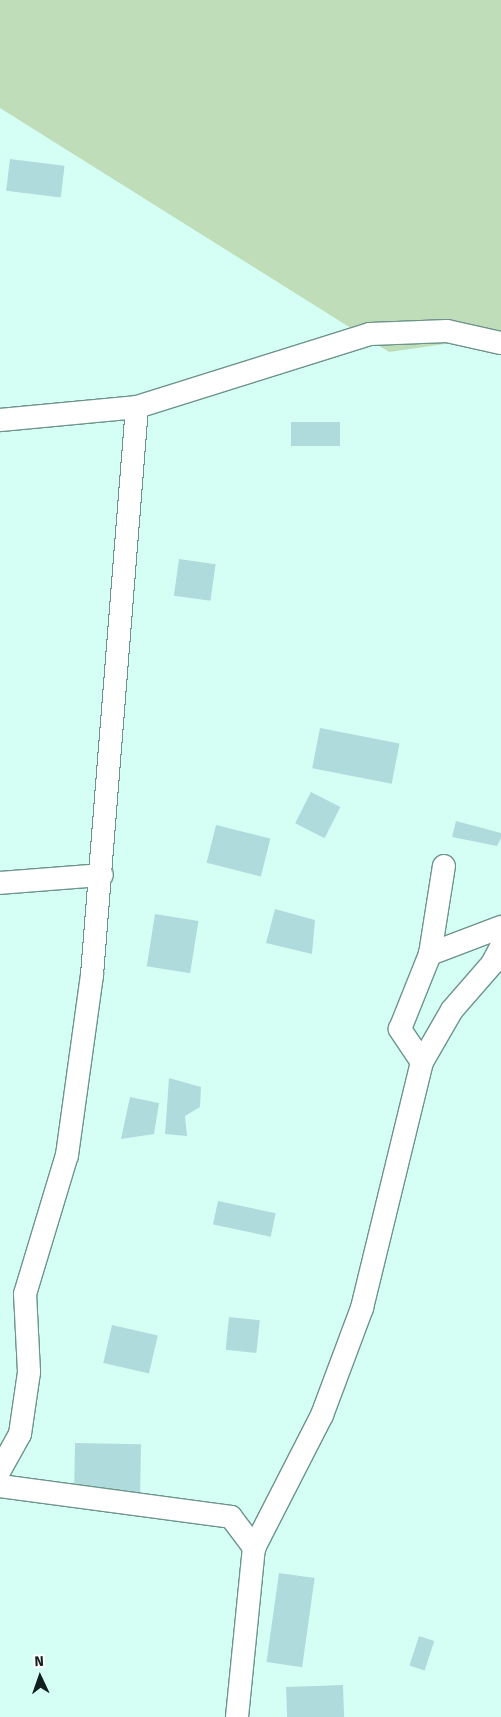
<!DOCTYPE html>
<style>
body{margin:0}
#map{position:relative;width:501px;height:1717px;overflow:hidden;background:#d5fff5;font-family:"Fira Sans",sans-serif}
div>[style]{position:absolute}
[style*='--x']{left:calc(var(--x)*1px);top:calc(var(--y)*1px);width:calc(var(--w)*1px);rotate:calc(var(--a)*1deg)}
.green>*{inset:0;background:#bfddb8}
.building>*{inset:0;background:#b0dbdd;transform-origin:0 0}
.roads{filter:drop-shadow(1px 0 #6d948b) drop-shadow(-1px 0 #6d948b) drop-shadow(0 1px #6d948b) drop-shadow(0 -1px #6d948b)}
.minor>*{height:22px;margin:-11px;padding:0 11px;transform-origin:11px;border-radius:11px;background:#fff}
span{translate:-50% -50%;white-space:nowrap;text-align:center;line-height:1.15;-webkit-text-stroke:4.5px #fff;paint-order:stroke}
.north{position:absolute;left:15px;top:1652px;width:50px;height:50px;-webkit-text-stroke:4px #fff;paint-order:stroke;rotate:357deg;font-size:14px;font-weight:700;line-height:20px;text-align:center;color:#10201d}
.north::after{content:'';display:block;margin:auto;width:18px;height:22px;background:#10201d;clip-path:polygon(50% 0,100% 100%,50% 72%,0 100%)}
</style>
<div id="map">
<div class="green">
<i style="clip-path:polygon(0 0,501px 0,501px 336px,389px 352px,0 108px)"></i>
</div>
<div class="building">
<i style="left:10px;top:159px;width:55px;height:32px;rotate:7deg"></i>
<i style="left:291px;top:422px;width:49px;height:24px"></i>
<i style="left:179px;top:559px;width:37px;height:37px;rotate:8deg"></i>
<i style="left:320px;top:728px;width:81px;height:41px;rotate:11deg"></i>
<i style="left:311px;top:792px;width:33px;height:35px;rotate:27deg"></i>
<i style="clip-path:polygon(456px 821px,501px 833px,501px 838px,497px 846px,452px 837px)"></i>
<i style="left:216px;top:825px;width:56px;height:39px;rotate:14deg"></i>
<i style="clip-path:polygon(275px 909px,315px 920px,312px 954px,266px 943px)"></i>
<i style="left:155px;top:914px;width:44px;height:53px;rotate:9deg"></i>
<i style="clip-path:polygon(169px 1078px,201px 1087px,200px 1107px,185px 1116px,187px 1136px,165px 1134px)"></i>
<i style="clip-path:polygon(130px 1097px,159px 1103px,154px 1134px,121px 1139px)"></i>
<i style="left:218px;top:1201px;width:59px;height:24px;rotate:12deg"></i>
<i style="left:229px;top:1317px;width:31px;height:33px;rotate:6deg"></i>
<i style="left:112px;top:1325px;width:47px;height:39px;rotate:13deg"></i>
<i style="left:75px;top:1443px;width:66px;height:49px;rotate:1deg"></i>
<i style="left:279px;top:1573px;width:36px;height:90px;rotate:8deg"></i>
<i style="left:419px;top:1636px;width:16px;height:31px;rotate:18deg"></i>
<i style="left:343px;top:1685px;width:32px;height:57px;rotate:88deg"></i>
</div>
<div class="roads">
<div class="minor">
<i style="--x:0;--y:420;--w:138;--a:-5.4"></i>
<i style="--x:137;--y:407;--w:244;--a:-17.4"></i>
<i style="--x:370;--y:334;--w:77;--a:-2.2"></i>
<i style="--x:447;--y:331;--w:55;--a:12.5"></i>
<i style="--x:0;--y:883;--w:102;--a:-4.5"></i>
<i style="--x:430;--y:954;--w:76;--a:-20.8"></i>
<i style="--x:422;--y:1062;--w:40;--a:-124"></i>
<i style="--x:400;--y:1029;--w:81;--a:-68.2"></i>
<i style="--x:430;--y:954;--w:89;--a:-81"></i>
<i style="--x:0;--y:1470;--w:41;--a:-60.9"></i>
<i style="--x:20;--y:1434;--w:63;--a:-81.7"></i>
<i style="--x:29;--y:1372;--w:78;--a:-92.9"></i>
<i style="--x:25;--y:1294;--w:145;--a:-73.2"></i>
<i style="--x:67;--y:1155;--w:182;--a:-82.1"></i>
<i style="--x:92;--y:975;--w:570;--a:-85.47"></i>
<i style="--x:0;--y:1486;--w:233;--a:7.6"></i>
<i style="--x:231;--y:1517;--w:39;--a:53"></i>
<i style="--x:237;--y:1717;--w:170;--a:-84.3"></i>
<i style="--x:254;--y:1548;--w:149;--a:-62.9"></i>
<i style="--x:322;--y:1415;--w:114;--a:-69.5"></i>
<i style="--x:362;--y:1308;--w:253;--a:-76.3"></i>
<i style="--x:422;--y:1062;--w:60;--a:-60"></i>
<i style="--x:452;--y:1010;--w:61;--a:-49"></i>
<i style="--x:492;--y:964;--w:19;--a:-62"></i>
</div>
</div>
<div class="north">N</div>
</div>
